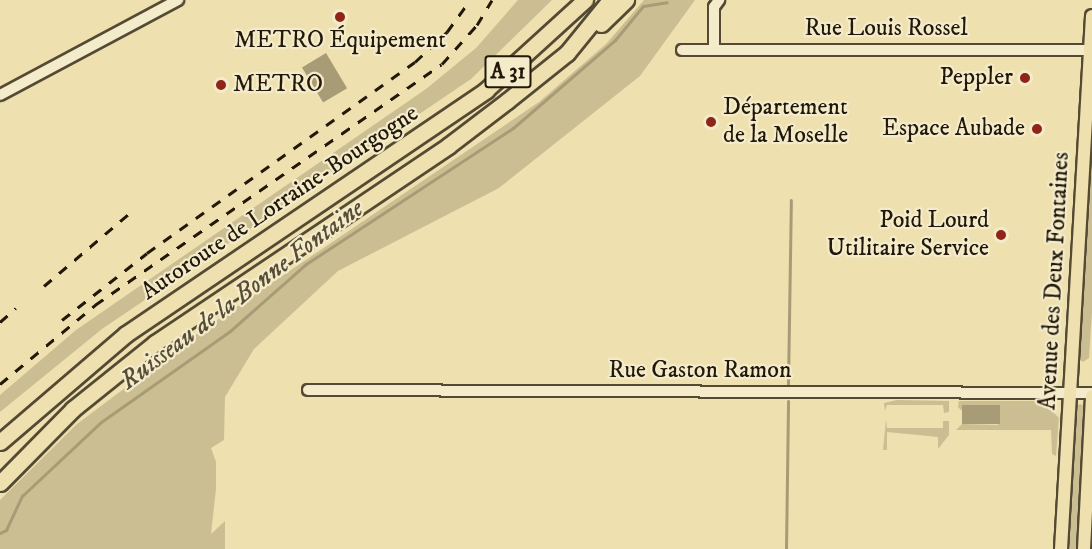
<!DOCTYPE html>
<meta charset="utf-8">
<style>
body{margin:0}
#map{position:relative;width:1092px;height:549px;overflow:hidden;background:#eee0af;font-family:"IM FELL DW Pica",serif}
div>[style]{position:absolute}
[style*='--x']{left:calc(var(--x)*1px);top:calc(var(--y)*1px);width:calc(var(--w)*1px);rotate:calc(var(--a)*1deg)}
.green>*{inset:0;background:#cbbe93}
.water>*{inset:0;background:#a89c77;transform-origin:0 0}
.stream>*{height:3px;margin:-1.5px;padding:0 1.5px;transform-origin:1.5px;border-radius:1.5px;background:#a89c77}
.roads{filter:drop-shadow(2px 0 #544a33) drop-shadow(-2px 0 #544a33) drop-shadow(0 2px #544a33) drop-shadow(0 -2px #544a33)}
.minor>*{height:10px;margin:-5px;padding:0 5px;transform-origin:5px;border-radius:5px;background:#f4ebcb}
.major>*{height:12px;margin:-6px;padding:0 6px;transform-origin:6px;border-radius:6px;background:#eee0af}
.highway>*{height:15px;margin:-7.5px;padding:0 7.5px;transform-origin:7.5px;border-radius:7.5px;background:#eee0af}
.rail>*{height:3px;margin-top:-1.5px;transform-origin:0;background:repeating-linear-gradient(90deg,#21180a 0 10px,transparent 0 20px)}
.dots>*{width:16px;height:16px;translate:-50% -50%;box-sizing:border-box;border:3px solid #f4ebcb;border-radius:50%}
span{translate:-50% -50%;white-space:nowrap;text-align:center;line-height:1.15;-webkit-text-stroke:4.5px #f4ebcb;paint-order:stroke}
.shield-label span{padding:2px 4px;background:#f4ebcb;border:2px solid;border-radius:4px;-webkit-text-stroke-width:0}
.shield-label{font-size:22px;color:#21180a;font-weight:700}
.street-label{font-size:24px;color:#21180a}
.poi-label{font-size:24px;color:#21180a}
.right{translate:-100% -50%;text-align:right}
.left{translate:0 -50%;text-align:left}
.water-label{font-size:26px;color:#574d36;font-style:italic}
</style>
<div id="map">
<div class="green">
<i style="clip-path:polygon(518px 0,552px 0,471px 79px,102px 329px,0 412px,0 395px,76px 330px,426px 89px,476px 48px)"></i>
<i style="clip-path:polygon(644px 0,695px 0,640px 76px,499px 188px,338px 271px,254px 349px,225px 397px,224px 440px,211px 448px,216px 462px,216px 489px,211px 534px,225px 521px,225px 549px,0 549px,0 500px,77px 424px,201px 331px,539px 102px,606px 44px)"></i>
<i style="clip-path:polygon(1092px 100px,1092px 312px,1089px 358px,1083px 362px,1077px 358px)"></i>
<i style="clip-path:polygon(897px 400px,949px 401px,949px 412px,944px 413px,943px 405px,887px 405px,885px 411px,884px 403px)"></i>
<i style="clip-path:polygon(959px 401px,1042px 401px,1059px 418px,1056px 456px,1052px 454px,1051px 430px,956px 430px,962px 424px,999px 425px,962px 405px,962px 411px,958px 407px)"></i>
<i style="clip-path:polygon(1081px 404px,1086px 408px,1079px 549px,1066px 549px,1074px 406px)"></i>
<i style="clip-path:polygon(886px 420px,887px 428px,943px 428px,943px 421px,949px 421px,949px 435px,938px 449px,938px 437px,887px 432px,887px 450px,883px 450px)"></i>
</div>
<div class="water">
<i style="left:326px;top:53px;width:41px;height:28px;rotate:59deg"></i>
<i style="left:962px;top:405px;width:38px;height:19px"></i>
</div>
<div class="stream">
<i style="--x:788;--y:384;--w:184;--a:-89.1"></i>
<i style="--x:0;--y:533;--w:7;--a:-27"></i>
<i style="--x:6;--y:530;--w:38;--a:-65"></i>
<i style="--x:22;--y:496;--w:108;--a:-43.1"></i>
<i style="--x:101;--y:422;--w:158;--a:-35.2"></i>
<i style="--x:230;--y:331;--w:101;--a:-41.4"></i>
<i style="--x:306;--y:264;--w:248;--a:-33.3"></i>
<i style="--x:513;--y:128;--w:135;--a:-40.8"></i>
<i style="--x:615;--y:40;--w:44;--a:-50.5"></i>
<i style="--x:643;--y:6;--w:24;--a:-9"></i>
<i style="--x:786;--y:549;--w:148;--a:-89.2"></i>
</div>
<div class="roads">
<div class="minor">
<i style="--x:682;--y:50;--w:408;--a:0"></i>
<i style="--x:714;--y:50;--w:43;--a:-90"></i>
<i style="--x:714;--y:7;--w:9;--a:-54"></i>
<i style="--x:0;--y:95;--w:202;--a:-28.1"></i>
<i style="--x:308;--y:390;--w:784;--a:0.22"></i>
</div>
<div class="major">
<i style="--x:1061;--y:549;--w:534;--a:-86.67"></i>
<i style="--x:1084;--y:549;--w:153;--a:-87"></i>
</div>
<div class="highway">
<i style="--x:601;--y:24;--w:35;--a:-44"></i>
<i style="--x:0;--y:442;--w:166;--a:-40.6"></i>
<i style="--x:126;--y:334;--w:435;--a:-34.1"></i>
<i style="--x:486;--y:90;--w:134;--a:-42.3"></i>
<i style="--x:0;--y:483;--w:104;--a:-45.4"></i>
<i style="--x:73;--y:409;--w:105;--a:-38.8"></i>
<i style="--x:155;--y:343;--w:353;--a:-33.9"></i>
<i style="--x:448;--y:146;--w:74;--a:-37.3"></i>
<i style="--x:507;--y:101;--w:77;--a:-38.7"></i>
<i style="--x:567;--y:53;--w:68;--a:-50.9"></i>
</div>
</div>
<div class="rail">
<i style="--x:44;--y:286;--w:114;--a:-40.4"></i>
<i style="--x:62;--y:320;--w:108;--a:-38.2"></i>
<i style="--x:147;--y:253;--w:329;--a:-35.5"></i>
<i style="--x:415;--y:62;--w:44;--a:-43.2"></i>
<i style="--x:447;--y:32;--w:39;--a:-54"></i>
<i style="--x:0;--y:322;--w:21;--a:-41"></i>
<i style="--x:0;--y:384;--w:124;--a:-39.7"></i>
<i style="--x:95;--y:305;--w:422;--a:-34.8"></i>
<i style="--x:442;--y:64;--w:52;--a:-48.1"></i>
<i style="--x:477;--y:25;--w:29;--a:-59"></i>
</div>
<div class="dots">
<i style="left:340px;top:17px;background:#8f2418"></i>
<i style="left:1025px;top:78px;background:#8f2418"></i>
<i style="left:221px;top:85px;background:#8f2418"></i>
<i style="left:711px;top:122px;background:#8f2418"></i>
<i style="left:1037px;top:129px;background:#8f2418"></i>
<i style="left:1001px;top:235px;background:#8f2418"></i>
</div>
<div class="shield-label">
<span style="left:508px;top:72px">A 31</span>
</div>
<div class="street-label">
<span style="left:886px;top:29px">Rue Louis Rossel</span>
<span style="left:280px;top:203px;rotate:-34deg">Autoroute de Lorraine-Bourgogne</span>
<span style="left:1055px;top:281px;rotate:-87deg">Avenue des Deux Fontaines</span>
<span style="left:700px;top:371px">Rue Gaston Ramon</span>
</div>
<div class="poi-label">
<span style="left:340px;top:41px">METRO Équipement</span>
<span class="right" style="left:1013px;top:78px">Peppler</span>
<span class="left" style="left:233px;top:85px">METRO</span>
<span class="left" style="left:723px;top:122px">Département<br>de la Moselle</span>
<span class="right" style="left:1025px;top:129px">Espace Aubade</span>
<span class="right" style="left:989px;top:235px">Poid Lourd<br>Utilitaire Service</span>
</div>
<div class="water-label">
<span style="left:242px;top:295px;rotate:-37deg">Ruisseau de la Bonne Fontaine</span>
</div>
</div>
